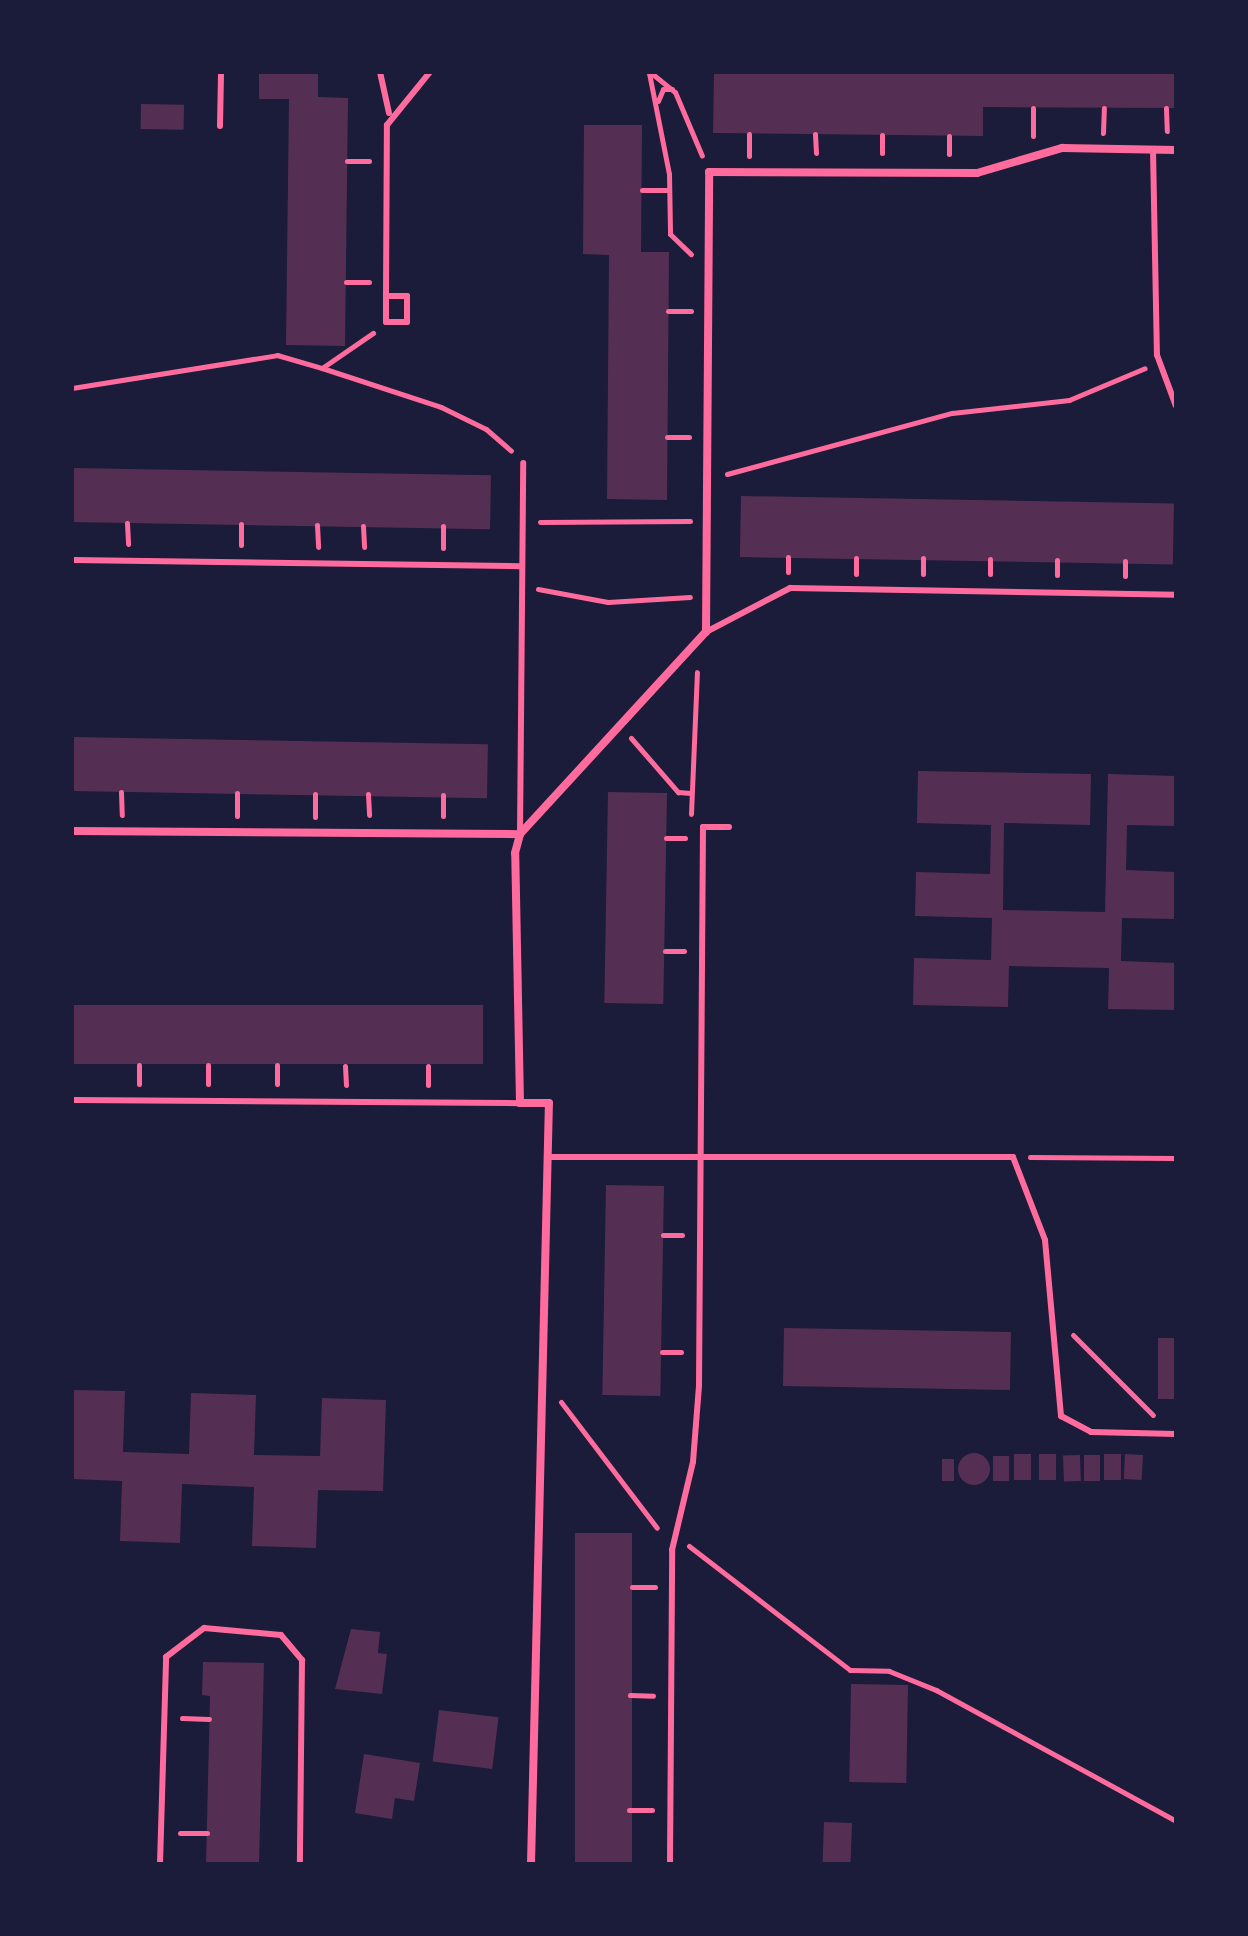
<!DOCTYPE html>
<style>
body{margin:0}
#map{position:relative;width:1248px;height:1936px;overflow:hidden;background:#1b1b3a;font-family:"Sofia Sans Condensed",sans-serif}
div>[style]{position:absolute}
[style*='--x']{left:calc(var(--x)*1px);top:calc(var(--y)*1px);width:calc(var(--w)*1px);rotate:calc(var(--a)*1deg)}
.building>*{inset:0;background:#542f53;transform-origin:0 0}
.round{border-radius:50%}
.path>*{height:5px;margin:-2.5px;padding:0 2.5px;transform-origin:2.5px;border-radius:2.5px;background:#ff6b9d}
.service>*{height:6px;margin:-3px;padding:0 3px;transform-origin:3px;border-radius:3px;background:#ff6b9d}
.minor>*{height:8px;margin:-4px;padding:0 4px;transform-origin:4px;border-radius:4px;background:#ff6b9d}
span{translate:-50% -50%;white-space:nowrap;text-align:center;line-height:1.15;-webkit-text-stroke:8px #1b1b3a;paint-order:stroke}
.frame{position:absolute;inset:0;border:74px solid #1b1b3a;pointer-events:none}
</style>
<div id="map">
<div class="building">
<i style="clip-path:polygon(259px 72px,318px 72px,318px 97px,348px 98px,345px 346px,286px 345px,289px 99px,259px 99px)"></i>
<i style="clip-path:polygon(714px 72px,1176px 72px,1176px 108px,983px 107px,983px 136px,713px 133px)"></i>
<i style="left:141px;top:104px;width:43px;height:25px;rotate:1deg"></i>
<i style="clip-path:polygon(584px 125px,642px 125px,641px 252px,669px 252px,667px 500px,607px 499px,609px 255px,583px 254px)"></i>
<i style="left:72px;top:468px;width:419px;height:54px;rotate:1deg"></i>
<i style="left:741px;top:496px;width:433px;height:61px;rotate:1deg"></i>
<i style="left:72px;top:737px;width:416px;height:54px;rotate:1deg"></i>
<i style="clip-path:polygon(918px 771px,1091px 774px,1090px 825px,1004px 823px,1003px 910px,1105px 912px,1108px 774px,1176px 776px,1176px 826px,1127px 825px,1126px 870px,1176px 872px,1176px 919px,1122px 918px,1121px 961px,1176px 963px,1176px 1010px,1108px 1009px,1109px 968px,1009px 966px,1008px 1007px,913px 1005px,914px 958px,991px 960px,992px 918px,915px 916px,916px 872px,990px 874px,991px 825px,917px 823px)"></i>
<i style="left:608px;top:792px;width:59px;height:211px;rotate:1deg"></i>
<i style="left:72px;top:1005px;width:411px;height:59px"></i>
<i style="left:606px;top:1185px;width:58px;height:210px;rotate:1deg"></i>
<i style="left:784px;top:1328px;width:227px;height:58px;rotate:1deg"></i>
<i style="left:1158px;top:1338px;width:18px;height:61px"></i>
<i style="clip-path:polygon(72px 1390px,125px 1391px,123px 1452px,189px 1454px,191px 1393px,256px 1395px,254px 1455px,320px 1456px,322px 1398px,386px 1400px,383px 1491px,318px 1490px,316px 1548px,252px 1546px,254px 1487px,182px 1484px,180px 1543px,120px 1541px,122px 1481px,72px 1479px)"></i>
<i class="round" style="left:958px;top:1453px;width:32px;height:32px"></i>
<i style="left:1031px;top:1454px;width:26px;height:17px;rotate:90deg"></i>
<i style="left:1039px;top:1454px;width:17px;height:26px"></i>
<i style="left:1104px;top:1454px;width:17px;height:26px"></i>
<i style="left:1125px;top:1454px;width:18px;height:25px;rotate:3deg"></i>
<i style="left:1080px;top:1455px;width:26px;height:17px;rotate:88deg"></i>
<i style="left:1084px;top:1455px;width:16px;height:26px"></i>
<i style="left:993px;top:1456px;width:16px;height:25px"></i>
<i style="left:942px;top:1459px;width:12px;height:22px"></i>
<i style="left:575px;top:1533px;width:57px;height:331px"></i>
<i style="clip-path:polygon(351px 1629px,380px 1632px,378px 1653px,387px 1654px,382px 1694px,335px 1689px)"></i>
<i style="clip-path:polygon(203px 1662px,264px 1663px,259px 1864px,206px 1864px,210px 1696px,202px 1695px)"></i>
<i style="left:851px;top:1684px;width:57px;height:98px;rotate:1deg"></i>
<i style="left:439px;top:1710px;width:60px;height:52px;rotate:7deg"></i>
<i style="clip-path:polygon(364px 1754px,420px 1763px,414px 1801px,395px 1798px,392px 1819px,355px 1813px)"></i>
<i style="left:824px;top:1822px;width:28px;height:42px;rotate:2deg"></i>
</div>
<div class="path">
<i style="--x:650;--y:72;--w:32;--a:39"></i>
<i style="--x:675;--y:92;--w:69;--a:67.1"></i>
<i style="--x:649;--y:73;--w:103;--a:78.8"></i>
<i style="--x:669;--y:174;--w:60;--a:89"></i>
<i style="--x:670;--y:234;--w:29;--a:44"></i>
<i style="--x:658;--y:101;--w:13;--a:-67"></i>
<i style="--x:663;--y:89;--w:9;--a:0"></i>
<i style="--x:1166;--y:108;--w:23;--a:88"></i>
<i style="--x:1103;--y:133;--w:25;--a:-88"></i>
<i style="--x:749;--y:134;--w:22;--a:90"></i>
<i style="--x:815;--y:134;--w:19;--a:87"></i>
<i style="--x:882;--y:135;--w:18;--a:90"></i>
<i style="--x:1033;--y:136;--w:28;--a:-90"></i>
<i style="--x:949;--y:154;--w:18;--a:-90"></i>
<i style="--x:347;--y:161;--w:22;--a:0"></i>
<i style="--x:642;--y:190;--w:27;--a:0"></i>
<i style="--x:346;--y:282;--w:23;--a:0"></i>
<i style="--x:668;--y:311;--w:23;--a:0"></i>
<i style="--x:322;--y:368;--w:125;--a:18.1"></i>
<i style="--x:441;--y:407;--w:50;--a:26.1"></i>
<i style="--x:486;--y:429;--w:33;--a:41"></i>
<i style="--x:72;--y:388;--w:208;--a:-9.1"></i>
<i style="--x:277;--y:355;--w:47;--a:16.1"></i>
<i style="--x:322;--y:368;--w:62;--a:-34.5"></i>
<i style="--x:667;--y:437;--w:22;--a:0"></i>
<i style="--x:727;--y:474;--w:233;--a:-15.2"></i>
<i style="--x:952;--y:413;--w:118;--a:-6.3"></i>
<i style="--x:1069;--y:400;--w:82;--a:-22.8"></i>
<i style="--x:540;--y:522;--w:150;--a:-0.4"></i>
<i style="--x:127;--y:523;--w:21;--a:87"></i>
<i style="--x:241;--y:524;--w:21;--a:90"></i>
<i style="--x:317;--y:525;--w:22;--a:87"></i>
<i style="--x:363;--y:526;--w:21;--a:87"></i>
<i style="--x:443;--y:548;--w:22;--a:-90"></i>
<i style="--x:788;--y:557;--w:15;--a:90"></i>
<i style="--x:856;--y:558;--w:16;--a:90"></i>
<i style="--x:990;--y:559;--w:15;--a:90"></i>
<i style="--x:1057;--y:560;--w:15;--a:90"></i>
<i style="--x:1125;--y:561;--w:15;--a:90"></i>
<i style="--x:923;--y:574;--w:16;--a:-90"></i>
<i style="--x:538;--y:589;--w:71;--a:10.5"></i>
<i style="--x:608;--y:602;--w:82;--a:-3.5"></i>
<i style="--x:631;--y:738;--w:72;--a:49"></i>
<i style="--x:678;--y:792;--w:13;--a:4"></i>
<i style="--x:121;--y:792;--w:23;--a:88"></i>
<i style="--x:237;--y:793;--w:23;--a:90"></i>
<i style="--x:315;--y:794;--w:23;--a:90"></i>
<i style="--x:368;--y:794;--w:21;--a:87"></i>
<i style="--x:443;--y:795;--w:21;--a:90"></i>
<i style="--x:691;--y:814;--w:142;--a:-87.6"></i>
<i style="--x:666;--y:838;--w:19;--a:0"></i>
<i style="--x:665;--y:951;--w:19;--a:0"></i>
<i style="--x:139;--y:1065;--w:19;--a:90"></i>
<i style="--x:208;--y:1065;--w:19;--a:90"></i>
<i style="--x:277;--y:1065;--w:19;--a:90"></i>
<i style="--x:345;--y:1066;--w:19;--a:87"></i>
<i style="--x:428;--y:1066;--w:19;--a:90"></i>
<i style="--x:1030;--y:1157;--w:146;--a:0.4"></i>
<i style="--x:663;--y:1235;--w:19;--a:0"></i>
<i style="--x:1073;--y:1335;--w:113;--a:45"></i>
<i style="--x:662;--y:1352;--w:19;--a:0"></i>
<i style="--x:561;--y:1402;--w:158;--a:52.7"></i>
<i style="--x:689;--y:1546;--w:203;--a:37.6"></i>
<i style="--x:850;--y:1670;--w:39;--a:1"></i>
<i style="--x:889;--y:1671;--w:51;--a:22"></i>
<i style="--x:936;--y:1690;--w:273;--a:28.6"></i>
<i style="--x:632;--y:1587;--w:23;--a:0"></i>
<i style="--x:630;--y:1695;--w:23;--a:2"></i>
<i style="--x:182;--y:1718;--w:27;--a:2"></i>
<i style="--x:629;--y:1810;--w:23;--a:0"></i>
<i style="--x:180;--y:1833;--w:27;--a:0"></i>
</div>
<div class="service">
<i style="--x:380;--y:72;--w:42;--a:77.6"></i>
<i style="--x:220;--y:126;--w:54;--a:-88.9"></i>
<i style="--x:1153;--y:150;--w:205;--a:88.9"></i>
<i style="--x:1157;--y:355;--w:54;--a:69.6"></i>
<i style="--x:386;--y:296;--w:21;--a:0"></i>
<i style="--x:407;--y:296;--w:26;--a:90"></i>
<i style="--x:407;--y:322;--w:21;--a:180"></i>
<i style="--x:386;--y:322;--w:26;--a:-90"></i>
<i style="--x:386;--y:296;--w:171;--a:-89.7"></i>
<i style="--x:387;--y:125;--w:68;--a:-50.9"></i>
<i style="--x:72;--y:560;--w:448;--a:0.8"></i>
<i style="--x:706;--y:632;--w:95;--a:-27.6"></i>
<i style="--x:790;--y:588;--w:386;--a:1"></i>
<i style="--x:520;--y:834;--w:371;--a:-89.5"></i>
<i style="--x:72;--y:1100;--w:448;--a:0.4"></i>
<i style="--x:549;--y:1157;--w:464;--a:0"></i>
<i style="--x:1013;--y:1157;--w:89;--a:68.9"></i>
<i style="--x:1045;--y:1240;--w:177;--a:84.8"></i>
<i style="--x:1061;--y:1416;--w:34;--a:28"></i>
<i style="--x:1091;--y:1432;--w:85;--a:1.3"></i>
<i style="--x:160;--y:1864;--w:207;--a:-88.3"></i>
<i style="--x:166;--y:1657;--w:48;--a:-37.3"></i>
<i style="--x:204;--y:1628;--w:77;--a:5.2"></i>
<i style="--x:281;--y:1635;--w:33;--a:50"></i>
<i style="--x:302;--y:1660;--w:204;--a:90.6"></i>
<i style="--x:670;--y:1864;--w:314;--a:-89.6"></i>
<i style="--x:672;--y:1550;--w:90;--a:-76.6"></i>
<i style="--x:693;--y:1462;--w:77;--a:-85.5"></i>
<i style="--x:699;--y:1385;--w:558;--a:-89.59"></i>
<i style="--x:703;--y:827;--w:26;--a:0"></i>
</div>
<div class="minor">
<i style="--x:72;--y:831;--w:448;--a:0.4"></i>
<i style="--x:531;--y:1864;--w:761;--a:-88.65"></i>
<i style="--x:549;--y:1103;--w:29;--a:180"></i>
<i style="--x:520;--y:1103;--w:250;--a:-91.1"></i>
<i style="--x:515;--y:853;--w:20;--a:-75"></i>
<i style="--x:520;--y:834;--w:275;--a:-47.4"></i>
<i style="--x:706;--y:632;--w:460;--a:-89.6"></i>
<i style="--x:709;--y:172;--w:268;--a:0.2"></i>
<i style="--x:977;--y:173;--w:89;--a:-16.4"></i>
<i style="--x:1062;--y:148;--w:114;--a:1"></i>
</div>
<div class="frame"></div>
</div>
